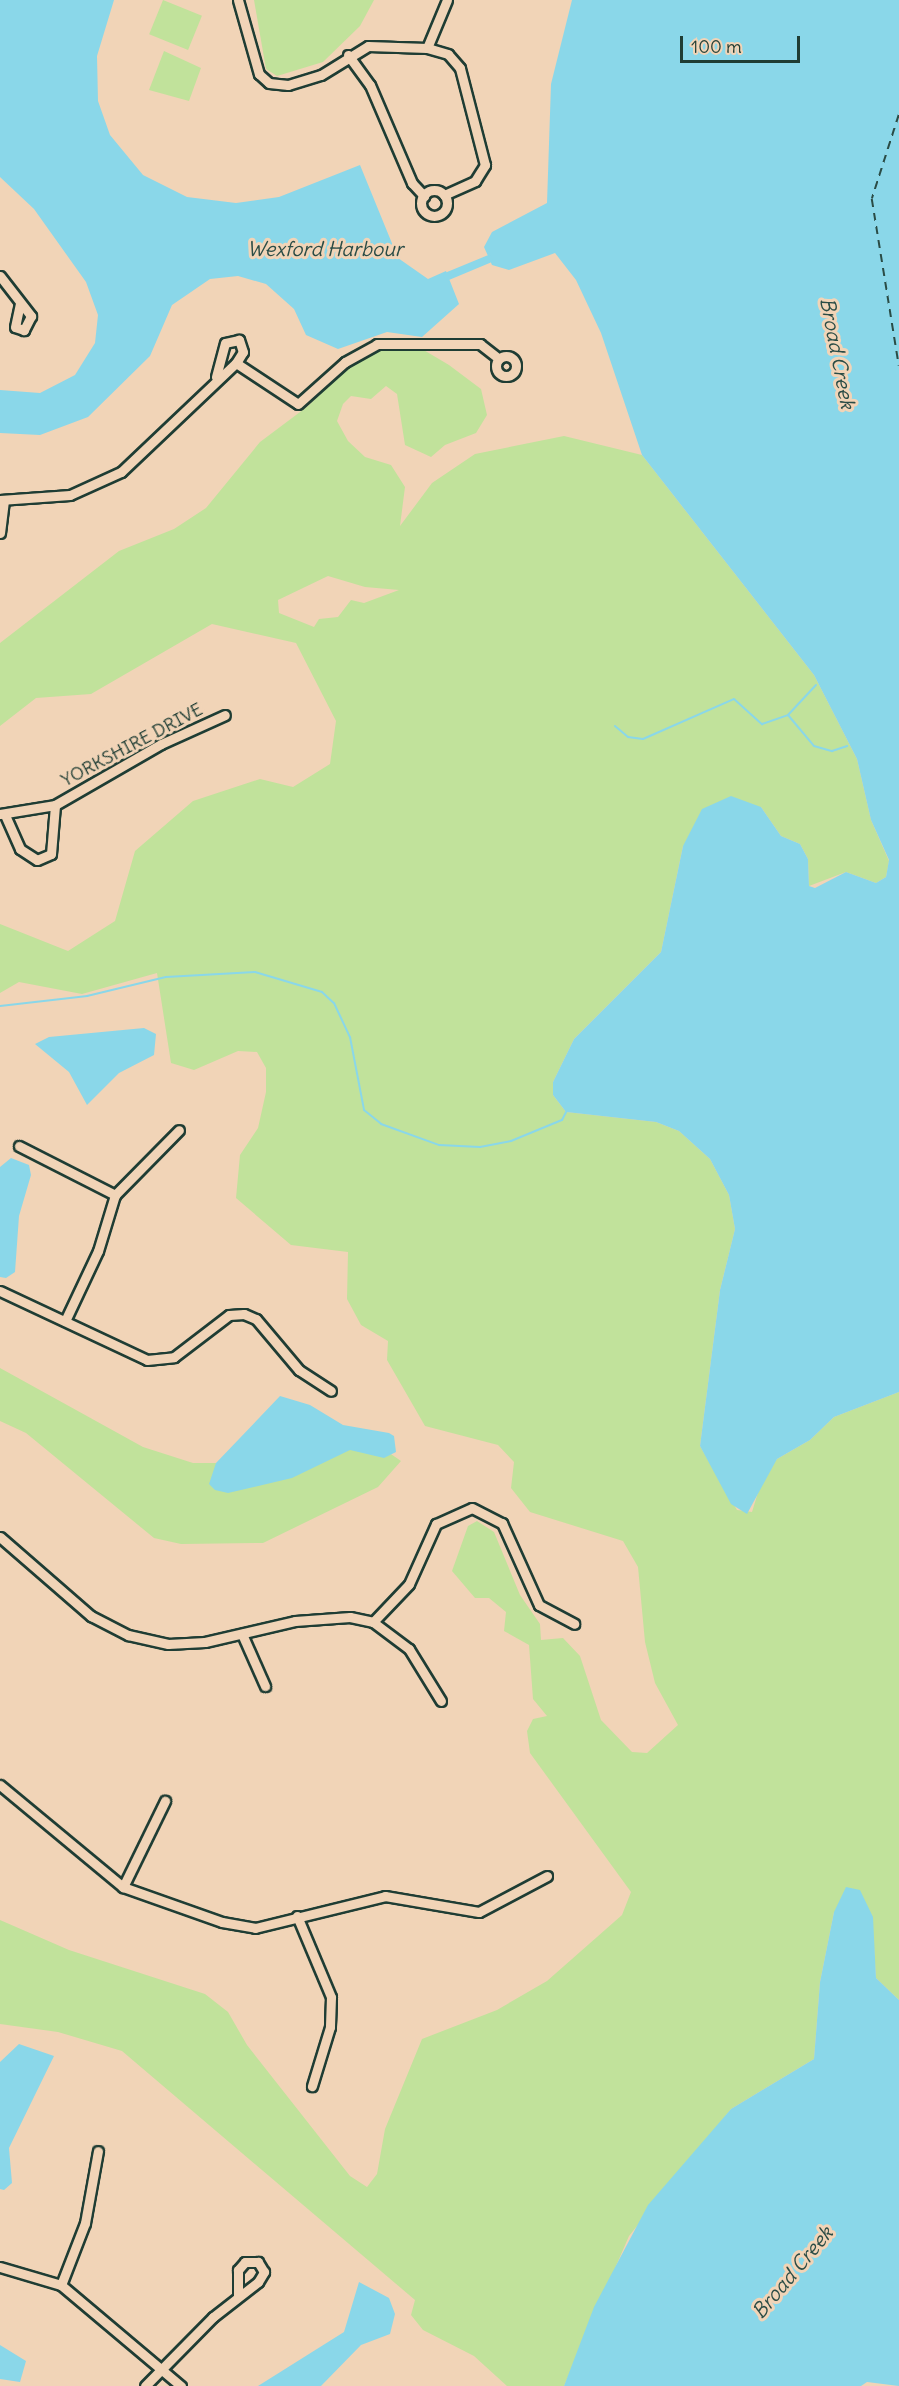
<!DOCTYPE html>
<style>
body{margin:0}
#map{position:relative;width:899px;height:2386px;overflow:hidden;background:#f1d4b7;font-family:Delius,sans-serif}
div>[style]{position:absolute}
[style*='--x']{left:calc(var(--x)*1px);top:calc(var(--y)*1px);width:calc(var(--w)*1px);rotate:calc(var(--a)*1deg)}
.green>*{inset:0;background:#c1e29b;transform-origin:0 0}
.water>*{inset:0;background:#8ad7e9}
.stream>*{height:2px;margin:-1px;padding:0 1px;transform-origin:1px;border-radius:1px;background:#8ad7e9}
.canal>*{height:8px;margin:-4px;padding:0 4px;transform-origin:4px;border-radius:4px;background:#8ad7e9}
.ferry>*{height:1.5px;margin-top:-0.75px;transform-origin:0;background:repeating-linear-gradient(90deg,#2a4c46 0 8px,transparent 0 14px)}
.roads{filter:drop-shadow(2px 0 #1f3d34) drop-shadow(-2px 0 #1f3d34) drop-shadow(0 2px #1f3d34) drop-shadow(0 -2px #1f3d34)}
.street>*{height:9px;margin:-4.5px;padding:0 4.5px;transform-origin:4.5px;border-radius:4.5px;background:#f1d4b7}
.street>.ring{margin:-4.5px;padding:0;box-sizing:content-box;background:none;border:9px solid #f1d4b7;border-radius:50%}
span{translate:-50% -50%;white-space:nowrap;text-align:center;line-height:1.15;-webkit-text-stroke:6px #f1d4b7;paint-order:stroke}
.street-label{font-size:18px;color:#1f3d34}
.water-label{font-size:20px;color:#2a4c46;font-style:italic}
.scale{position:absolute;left:680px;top:36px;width:120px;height:27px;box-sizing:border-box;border:3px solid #1f3d34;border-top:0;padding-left:8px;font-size:18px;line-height:21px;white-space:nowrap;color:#1f3d34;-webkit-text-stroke:4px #f1d4b7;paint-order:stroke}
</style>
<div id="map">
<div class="green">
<i style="left:163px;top:0;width:42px;height:37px;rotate:22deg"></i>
<i style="clip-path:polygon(254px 0,374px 0,360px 26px,323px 62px,277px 76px,266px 69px)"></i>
<i style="clip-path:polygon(164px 51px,201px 68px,189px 101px,149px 90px)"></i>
<i style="clip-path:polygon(evenodd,384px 348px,422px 349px,449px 365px,481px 389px,487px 415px,476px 433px,445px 445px,431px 457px,405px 445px,397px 394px,386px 386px,371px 399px,351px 396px,343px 404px,337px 421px,348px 441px,365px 457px,391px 465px,405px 487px,400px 526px,432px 483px,475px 454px,564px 436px,642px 455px,814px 675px,857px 759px,871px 820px,889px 861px,886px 877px,876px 883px,846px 872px,809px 886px,808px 859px,800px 844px,781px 836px,761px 807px,683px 846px,661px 952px,574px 1039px,553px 1082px,553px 1095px,566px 1112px,656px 1122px,679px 1131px,710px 1159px,729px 1195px,735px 1229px,720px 1290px,700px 1446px,737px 1510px,752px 1512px,763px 1476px,777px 1459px,810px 1440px,834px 1417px,899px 1392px,899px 2000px,876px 1978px,872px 1917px,834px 1912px,820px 1982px,814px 2059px,731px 2109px,629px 2236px,564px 2386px,507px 2386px,474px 2356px,423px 2330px,411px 2315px,415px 2300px,122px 2051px,58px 2032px,0 2024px,0 1920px,69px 1950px,205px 1994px,228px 2012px,247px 2045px,350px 2176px,367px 2187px,377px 2174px,385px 2129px,422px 2039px,497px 2010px,547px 1981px,622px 1915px,631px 1892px,530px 1753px,527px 1731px,533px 1719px,547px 1716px,533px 1699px,529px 1645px,504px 1631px,506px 1612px,489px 1598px,475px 1598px,452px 1571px,468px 1526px,477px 1521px,494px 1532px,520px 1595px,540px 1624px,541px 1640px,563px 1638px,580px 1656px,601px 1720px,632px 1752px,647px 1753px,678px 1725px,655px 1683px,645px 1642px,638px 1567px,623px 1541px,530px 1512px,511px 1488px,514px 1462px,498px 1445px,425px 1426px,387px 1360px,388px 1341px,361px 1325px,347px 1299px,348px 1252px,291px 1245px,236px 1198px,240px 1155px,258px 1128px,266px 1092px,266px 1068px,257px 1052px,238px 1051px,194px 1070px,171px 1063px,157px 973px,82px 994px,19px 982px,0 993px,0 924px,68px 951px,115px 921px,135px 851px,193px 801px,260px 779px,293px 787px,330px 764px,336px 721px,296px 643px,212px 624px,91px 694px,36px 698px,0 726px,0 643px,119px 551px,174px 529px,206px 508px,260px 442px,308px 406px,357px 358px,384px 348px,328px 576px,365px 587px,399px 590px,364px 603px,351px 600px,338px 617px,319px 619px,314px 627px,279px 613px,278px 600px,328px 576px)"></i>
<i style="clip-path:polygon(0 1368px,143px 1447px,193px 1463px,245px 1463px,372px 1441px,401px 1461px,378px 1487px,263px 1543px,181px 1544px,154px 1538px,26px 1433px,0 1421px)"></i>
</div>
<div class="water">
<i style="clip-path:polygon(0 0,114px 0,97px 56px,98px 101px,110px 135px,143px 175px,187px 197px,236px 203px,279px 197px,360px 165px,398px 258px,428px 279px,446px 271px,459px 304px,422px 337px,387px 332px,338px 349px,306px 335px,294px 309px,266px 284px,238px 276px,210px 279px,172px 305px,150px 356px,88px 417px,40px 435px,0 433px,0 390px,40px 393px,75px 375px,95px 343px,98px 315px,86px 282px,34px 209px,0 177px)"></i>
<i style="clip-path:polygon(572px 0,899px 0,899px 1392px,834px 1417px,810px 1440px,777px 1459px,747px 1514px,731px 1504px,700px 1446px,720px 1290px,735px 1229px,729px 1195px,710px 1159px,679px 1131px,656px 1122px,566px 1112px,553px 1095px,553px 1082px,574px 1039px,661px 952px,683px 846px,702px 809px,731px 796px,761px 807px,781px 836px,800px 844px,808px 859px,809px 886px,815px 888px,846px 872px,876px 883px,886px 877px,889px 860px,871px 820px,857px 759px,814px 675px,642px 455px,601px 333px,576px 280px,555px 253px,509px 270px,492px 265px,484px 247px,492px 232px,547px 203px,551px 84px)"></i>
<i style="clip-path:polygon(144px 1028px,156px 1034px,154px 1055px,119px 1073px,87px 1105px,69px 1072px,35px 1044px,49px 1037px)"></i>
<i style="clip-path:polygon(11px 1158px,29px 1165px,31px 1175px,19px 1216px,15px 1272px,6px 1278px,0 1277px,0 1167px)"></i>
<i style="clip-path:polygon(280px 1396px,310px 1405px,343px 1425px,389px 1433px,394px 1436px,396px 1452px,384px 1458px,350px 1450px,292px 1478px,228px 1493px,215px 1490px,209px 1484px,216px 1463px)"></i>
<i style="clip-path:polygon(846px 1887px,860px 1890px,873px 1917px,876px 1978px,899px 2000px,899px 2386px,867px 2382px,861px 2386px,564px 2386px,594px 2307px,648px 2205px,731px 2109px,814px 2059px,820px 1982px,834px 1912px)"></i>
<i style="clip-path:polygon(19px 2044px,54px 2056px,9px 2148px,12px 2183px,4px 2190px,0 2189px,0 2062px)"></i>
<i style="clip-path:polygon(359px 2282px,389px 2298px,395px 2314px,390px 2334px,361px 2345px,321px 2386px,258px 2386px,344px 2332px)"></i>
<i style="clip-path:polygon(0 2345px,26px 2361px,20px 2382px,0 2379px)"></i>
</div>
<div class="stream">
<i style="--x:788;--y:715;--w:41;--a:-47"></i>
<i style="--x:615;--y:726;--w:17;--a:40"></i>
<i style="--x:628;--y:737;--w:15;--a:8"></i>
<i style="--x:643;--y:739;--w:99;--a:-23.7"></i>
<i style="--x:734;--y:699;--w:38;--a:42"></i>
<i style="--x:762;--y:724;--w:28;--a:-19"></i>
<i style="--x:788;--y:715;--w:40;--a:50"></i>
<i style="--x:814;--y:746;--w:19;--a:16"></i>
<i style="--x:832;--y:751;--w:16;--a:-18"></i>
<i style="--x:0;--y:1006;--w:88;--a:-6.6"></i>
<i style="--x:87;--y:996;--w:81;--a:-13.5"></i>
<i style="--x:166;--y:977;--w:89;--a:-3.2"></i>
<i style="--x:255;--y:972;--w:70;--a:16.6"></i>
<i style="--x:322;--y:992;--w:16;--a:43"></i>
<i style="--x:334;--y:1003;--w:38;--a:65"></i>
<i style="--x:350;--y:1037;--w:74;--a:79.1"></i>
<i style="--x:364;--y:1110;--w:22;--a:39"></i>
<i style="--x:381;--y:1124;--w:62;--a:19.9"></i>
<i style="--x:439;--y:1145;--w:41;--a:2.8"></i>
<i style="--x:480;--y:1147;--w:32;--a:-11"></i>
<i style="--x:511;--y:1141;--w:55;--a:-22.4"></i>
<i style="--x:562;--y:1120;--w:9;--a:-63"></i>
</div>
<div class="canal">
<i style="--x:448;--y:276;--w:44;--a:-22.5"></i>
</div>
<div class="ferry">
<i style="--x:899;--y:115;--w:88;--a:107.8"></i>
<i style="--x:872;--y:199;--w:169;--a:80.8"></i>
</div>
<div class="roads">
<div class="street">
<i style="--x:238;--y:0;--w:77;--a:74.2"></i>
<i style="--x:259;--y:74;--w:13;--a:42"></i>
<i style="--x:269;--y:83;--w:19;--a:6"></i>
<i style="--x:288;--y:85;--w:34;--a:-17"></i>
<i style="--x:321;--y:75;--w:55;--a:-31.7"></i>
<i style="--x:368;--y:46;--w:59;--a:1.9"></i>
<i style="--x:348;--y:55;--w:37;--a:54"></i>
<i style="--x:370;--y:85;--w:107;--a:66.8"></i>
<i style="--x:412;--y:183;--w:18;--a:47"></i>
<i class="ring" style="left:421px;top:190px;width:17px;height:17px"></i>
<i style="--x:444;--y:195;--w:34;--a:-24"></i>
<i style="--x:475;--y:181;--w:19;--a:-58"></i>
<i style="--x:485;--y:165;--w:100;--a:-104.5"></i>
<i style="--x:460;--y:68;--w:18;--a:-131"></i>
<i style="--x:448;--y:54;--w:22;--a:-164"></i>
<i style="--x:427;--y:48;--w:52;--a:-67.4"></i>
<i style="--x:0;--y:276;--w:51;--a:52.2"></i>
<i style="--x:31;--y:316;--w:16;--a:117"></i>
<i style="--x:24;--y:330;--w:9;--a:-162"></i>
<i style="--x:15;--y:327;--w:24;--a:-78"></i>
<i class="ring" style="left:496px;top:356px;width:11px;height:11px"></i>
<i style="--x:236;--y:363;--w:74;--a:33.5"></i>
<i style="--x:298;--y:404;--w:63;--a:-41.8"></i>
<i style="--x:345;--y:362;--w:37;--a:-29"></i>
<i style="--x:377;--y:344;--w:103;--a:0"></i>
<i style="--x:480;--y:344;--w:24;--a:38"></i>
<i style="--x:0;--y:500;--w:70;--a:-4.1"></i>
<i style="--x:70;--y:495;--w:56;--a:-24.3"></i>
<i style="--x:121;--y:472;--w:158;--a:-43.5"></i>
<i style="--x:236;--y:363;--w:13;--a:-58"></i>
<i style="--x:243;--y:352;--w:13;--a:-108"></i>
<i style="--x:239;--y:340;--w:14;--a:168"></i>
<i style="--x:225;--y:343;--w:35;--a:105"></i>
<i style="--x:0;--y:533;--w:32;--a:-83"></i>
<i style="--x:0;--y:814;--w:56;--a:-9.3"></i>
<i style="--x:55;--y:805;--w:122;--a:-29.9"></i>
<i style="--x:161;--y:744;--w:70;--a:-24.4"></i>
<i style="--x:5;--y:815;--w:37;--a:66"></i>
<i style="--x:20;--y:849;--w:20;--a:33"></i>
<i style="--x:37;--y:860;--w:15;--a:-23"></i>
<i style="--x:51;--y:854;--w:49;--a:-85.3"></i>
<i style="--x:19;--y:1146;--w:108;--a:27"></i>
<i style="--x:0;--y:1291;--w:162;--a:25.1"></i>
<i style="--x:147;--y:1360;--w:27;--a:-6"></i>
<i style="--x:174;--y:1357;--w:69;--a:-37.4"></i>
<i style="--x:229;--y:1315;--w:15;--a:-4"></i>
<i style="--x:244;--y:1314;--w:13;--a:23"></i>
<i style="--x:256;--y:1319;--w:67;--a:49.9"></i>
<i style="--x:299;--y:1370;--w:38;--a:33"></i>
<i style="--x:65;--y:1321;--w:77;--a:-64.8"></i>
<i style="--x:98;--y:1251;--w:59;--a:-73.1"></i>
<i style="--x:115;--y:1195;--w:91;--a:-45.4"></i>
<i style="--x:0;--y:1537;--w:121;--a:41"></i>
<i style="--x:91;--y:1616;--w:42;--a:27.2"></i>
<i style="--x:128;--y:1635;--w:41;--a:12.7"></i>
<i style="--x:168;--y:1644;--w:37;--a:-3"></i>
<i style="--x:205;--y:1642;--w:92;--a:-13.1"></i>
<i style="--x:295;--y:1621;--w:55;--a:-4.2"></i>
<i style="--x:350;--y:1617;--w:24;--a:12"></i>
<i style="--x:373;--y:1622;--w:45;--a:36.9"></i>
<i style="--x:409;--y:1649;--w:61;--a:58.4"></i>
<i style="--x:373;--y:1622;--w:52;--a:-46.5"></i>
<i style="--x:409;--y:1584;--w:66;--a:-65.8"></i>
<i style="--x:436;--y:1524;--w:39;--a:-24"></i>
<i style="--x:472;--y:1508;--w:34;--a:27"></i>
<i style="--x:502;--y:1523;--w:90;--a:65.7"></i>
<i style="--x:539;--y:1605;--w:40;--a:28"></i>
<i style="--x:242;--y:1634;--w:57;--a:66.1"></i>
<i style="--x:0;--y:1785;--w:160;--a:39.7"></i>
<i style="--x:123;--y:1887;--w:105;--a:19.5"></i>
<i style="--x:222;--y:1922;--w:34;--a:10"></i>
<i style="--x:255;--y:1928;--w:134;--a:-13.8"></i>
<i style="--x:385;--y:1896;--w:95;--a:9.7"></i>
<i style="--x:479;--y:1912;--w:77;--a:-27.9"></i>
<i style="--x:123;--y:1887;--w:96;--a:-64"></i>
<i style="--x:297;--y:1916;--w:88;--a:67.2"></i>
<i style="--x:331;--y:1997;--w:30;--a:92"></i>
<i style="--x:330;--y:2027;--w:62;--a:107"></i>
<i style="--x:0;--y:2267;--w:64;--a:16.4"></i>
<i style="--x:61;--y:2285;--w:157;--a:40.1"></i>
<i style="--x:61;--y:2285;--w:66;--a:-68.8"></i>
<i style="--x:85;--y:2223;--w:73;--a:-79.8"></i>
<i style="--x:145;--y:2386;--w:97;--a:-45.4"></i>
<i style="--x:213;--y:2317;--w:57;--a:-37.9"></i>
<i style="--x:258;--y:2282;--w:12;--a:-59"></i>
<i style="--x:264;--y:2272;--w:12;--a:-121"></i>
<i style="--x:258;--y:2262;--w:13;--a:180"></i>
<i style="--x:245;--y:2262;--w:11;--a:131"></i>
<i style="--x:238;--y:2270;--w:26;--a:90"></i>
</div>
</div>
<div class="street-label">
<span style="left:132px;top:745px;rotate:-28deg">YORKSHIRE DRIVE</span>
</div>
<div class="water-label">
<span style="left:325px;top:248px">Wexford Harbour</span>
<span style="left:838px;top:353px;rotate:79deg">Broad Creek</span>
<span style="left:792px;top:2272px;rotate:-50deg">Broad Creek</span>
</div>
<div class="scale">100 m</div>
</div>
